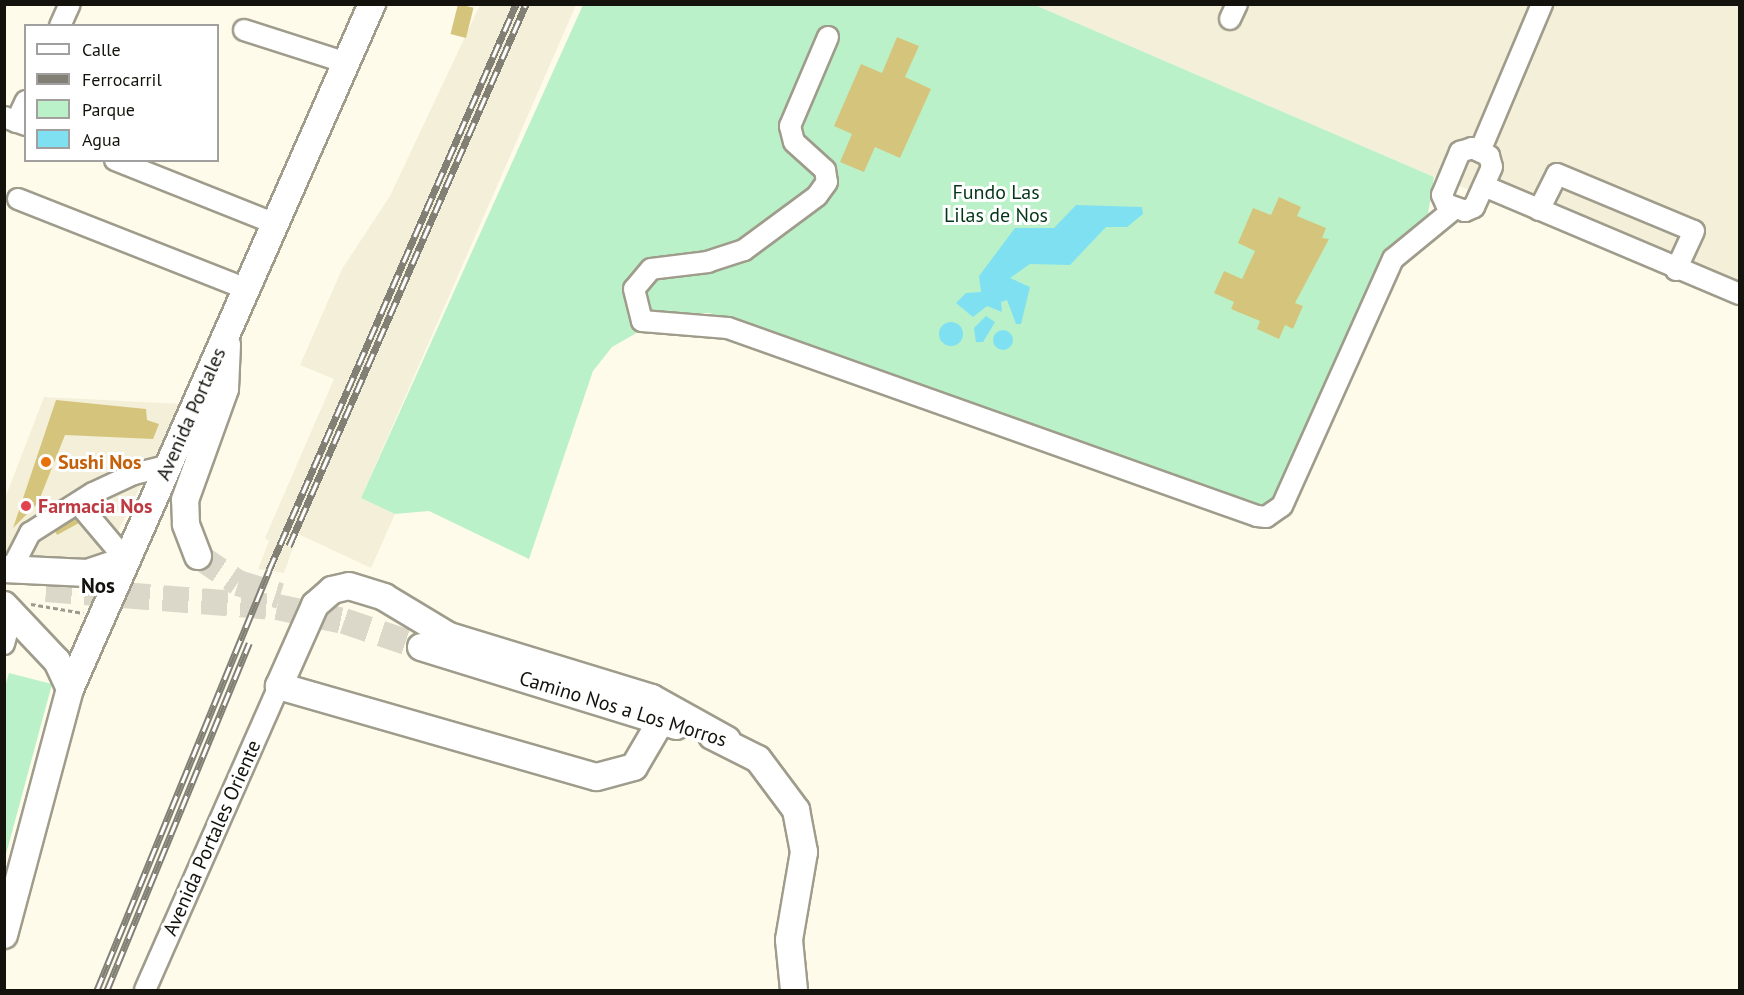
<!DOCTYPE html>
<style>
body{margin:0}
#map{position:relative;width:1744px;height:995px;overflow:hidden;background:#fffbea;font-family:"PT Sans",sans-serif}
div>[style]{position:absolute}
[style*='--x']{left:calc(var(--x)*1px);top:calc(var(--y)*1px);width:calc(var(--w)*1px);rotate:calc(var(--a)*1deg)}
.built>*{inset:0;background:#f4efd8}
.green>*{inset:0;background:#bbf1c8}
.water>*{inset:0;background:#7fe0f2}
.round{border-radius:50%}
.building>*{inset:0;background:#d5c57c;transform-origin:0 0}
.major-tunnel>*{height:26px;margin-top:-13px;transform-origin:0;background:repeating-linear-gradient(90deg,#dcd8c9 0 26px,transparent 0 39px)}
.path>*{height:3px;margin-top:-1.5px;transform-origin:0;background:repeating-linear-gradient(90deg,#9c998d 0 4.5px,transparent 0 7.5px)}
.roads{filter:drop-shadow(2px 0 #9f9c8c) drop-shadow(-2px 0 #9f9c8c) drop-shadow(0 2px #9f9c8c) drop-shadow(0 -2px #9f9c8c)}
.minor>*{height:20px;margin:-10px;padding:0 10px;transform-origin:10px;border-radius:10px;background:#fff}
.major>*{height:26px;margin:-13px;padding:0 13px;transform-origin:13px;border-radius:13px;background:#fff}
.rail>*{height:7px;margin-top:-3.5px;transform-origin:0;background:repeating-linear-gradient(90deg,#fff 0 14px,#828075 0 28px);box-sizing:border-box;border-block:2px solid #828075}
.dots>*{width:16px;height:16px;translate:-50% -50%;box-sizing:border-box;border:3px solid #fff;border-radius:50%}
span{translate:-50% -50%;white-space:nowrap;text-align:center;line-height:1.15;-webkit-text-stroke:6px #fff;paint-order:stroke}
.park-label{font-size:20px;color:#033618}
.street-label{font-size:20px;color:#13120c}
.food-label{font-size:20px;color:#c56008;font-weight:700}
.left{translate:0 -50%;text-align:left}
.health-label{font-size:20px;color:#be3a42;font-weight:700}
.neighbourhood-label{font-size:21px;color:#13120c;font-weight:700}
.frame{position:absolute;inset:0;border:6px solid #13120c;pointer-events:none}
.legend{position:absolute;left:24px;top:24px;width:195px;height:138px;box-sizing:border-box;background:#fff;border:2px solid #a1a09e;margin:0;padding:8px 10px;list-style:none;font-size:18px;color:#13120c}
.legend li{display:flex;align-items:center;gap:12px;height:30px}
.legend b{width:30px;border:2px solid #a1a09e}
</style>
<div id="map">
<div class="built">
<i style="clip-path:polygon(480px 5px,576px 5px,361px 498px,395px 514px,371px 568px,298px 534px,284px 573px,258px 569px,269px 541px,265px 538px,334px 379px,300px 365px,342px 269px,390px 196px)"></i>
<i style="clip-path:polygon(1035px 5px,1739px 5px,1739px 285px,1434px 177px)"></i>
<i style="clip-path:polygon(44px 397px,182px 404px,105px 557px,93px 564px,5px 559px,4px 501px)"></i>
</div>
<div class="green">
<i style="clip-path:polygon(583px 5px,1035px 5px,1434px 177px,1426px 226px,1400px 238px,1389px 256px,1269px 506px,1253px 507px,710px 313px,670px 314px,612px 347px,593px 371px,529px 559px,429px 511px,395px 514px,361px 498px)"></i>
<i style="clip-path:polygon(9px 673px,52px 684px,5px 858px,4px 690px)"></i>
</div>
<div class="water">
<i style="clip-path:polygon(1076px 205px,1142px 207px,1143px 214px,1127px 227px,1106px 227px,1070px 265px,1030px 264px,1010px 278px,1030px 287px,1021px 324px,1016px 324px,1007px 300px,1001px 302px,1002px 312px,987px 306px,973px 317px,956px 303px,966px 293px,981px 292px,979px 276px,1015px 228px,1054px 228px)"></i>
<i style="clip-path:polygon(986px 316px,995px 322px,983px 342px,976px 342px,974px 328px)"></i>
<i class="round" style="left:939px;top:322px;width:24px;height:24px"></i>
<i class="round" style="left:993px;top:330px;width:20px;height:20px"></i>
</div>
<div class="building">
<i style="left:458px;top:4px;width:16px;height:31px;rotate:14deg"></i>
<i style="clip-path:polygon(897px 37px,919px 46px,905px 77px,931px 89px,900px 158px,875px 147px,864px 172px,840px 162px,852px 134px,834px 126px,861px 64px,882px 73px)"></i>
<i style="clip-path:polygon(1279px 197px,1301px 207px,1297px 216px,1326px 228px,1322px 238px,1329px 239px,1295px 303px,1303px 306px,1293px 329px,1285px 325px,1279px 339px,1257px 329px,1260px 321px,1231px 309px,1234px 302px,1214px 293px,1224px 271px,1242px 279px,1255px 251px,1238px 243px,1253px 208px,1271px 215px)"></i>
<i style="clip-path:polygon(56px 400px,146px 409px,147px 420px,159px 424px,153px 439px,65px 435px,38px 503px,13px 528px)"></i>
<i style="clip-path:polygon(75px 518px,79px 523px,57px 535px,55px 531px)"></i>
</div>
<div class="major-tunnel">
<i style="--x:198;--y:556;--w:48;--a:34"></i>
<i style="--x:238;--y:583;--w:44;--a:17.2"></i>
<i style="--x:46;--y:589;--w:232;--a:4.5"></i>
<i style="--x:277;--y:607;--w:68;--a:11.8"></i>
<i style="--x:344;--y:621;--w:81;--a:18.7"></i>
</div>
<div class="path">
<i style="--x:31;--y:604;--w:53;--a:9.8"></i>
</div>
<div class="roads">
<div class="minor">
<i style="--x:1230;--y:19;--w:17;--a:-65"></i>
<i style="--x:60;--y:26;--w:24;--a:-66"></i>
<i style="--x:244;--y:30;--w:108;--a:17.8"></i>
<i style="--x:828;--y:37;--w:97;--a:113.1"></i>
<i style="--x:790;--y:126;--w:16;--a:76"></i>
<i style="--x:794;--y:142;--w:42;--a:42.1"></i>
<i style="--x:825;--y:170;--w:12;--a:81"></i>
<i style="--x:827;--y:182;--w:17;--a:126"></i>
<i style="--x:817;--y:196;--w:91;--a:143.5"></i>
<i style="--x:744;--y:250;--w:38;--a:162"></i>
<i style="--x:708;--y:262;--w:57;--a:173"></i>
<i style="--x:651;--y:269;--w:26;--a:130"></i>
<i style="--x:634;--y:289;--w:33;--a:76"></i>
<i style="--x:642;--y:321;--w:86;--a:4.7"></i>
<i style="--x:728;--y:328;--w:561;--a:19.56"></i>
<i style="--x:1257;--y:516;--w:9;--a:6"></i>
<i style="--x:1266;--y:517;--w:19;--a:-35"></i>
<i style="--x:1282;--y:506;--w:271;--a:-65.8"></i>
<i style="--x:1393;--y:259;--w:80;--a:-39.4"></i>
<i style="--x:4;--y:117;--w:23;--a:20"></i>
<i style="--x:16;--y:122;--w:23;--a:-65"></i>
<i style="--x:1472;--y:148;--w:19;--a:25"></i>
<i style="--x:1489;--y:156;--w:11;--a:75"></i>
<i style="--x:1492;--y:167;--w:44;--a:114.2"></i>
<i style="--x:1474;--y:207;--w:10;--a:156"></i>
<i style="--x:1465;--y:211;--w:20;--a:-160"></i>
<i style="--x:1446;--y:204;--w:10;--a:-114"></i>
<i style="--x:1442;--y:195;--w:47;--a:-67.3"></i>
<i style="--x:1460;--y:152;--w:13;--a:-18"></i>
<i style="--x:1480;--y:151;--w:160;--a:-67.1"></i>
<i style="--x:115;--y:160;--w:173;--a:21.7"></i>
<i style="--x:1484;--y:186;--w:278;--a:22.9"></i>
<i style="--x:18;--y:199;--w:246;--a:21.5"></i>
<i style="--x:1539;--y:210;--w:40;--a:-63.4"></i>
<i style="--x:1557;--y:174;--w:148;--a:22.6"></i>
<i style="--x:1694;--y:231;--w:43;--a:114.8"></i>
<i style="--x:78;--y:503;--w:75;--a:49.9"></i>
<i style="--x:11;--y:570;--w:42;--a:-62.8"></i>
<i style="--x:30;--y:533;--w:75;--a:-32.4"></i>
<i style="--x:93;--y:493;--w:45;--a:-24.9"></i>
<i style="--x:134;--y:474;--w:34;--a:-14"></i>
<i style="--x:4;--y:644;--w:34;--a:-75"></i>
<i style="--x:145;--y:990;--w:332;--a:-66.2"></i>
</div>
<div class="major">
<i style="--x:198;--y:556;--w:34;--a:-111"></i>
<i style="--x:186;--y:524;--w:24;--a:-92"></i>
<i style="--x:185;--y:500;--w:118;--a:-70.2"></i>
<i style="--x:225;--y:389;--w:44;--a:-87.4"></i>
<i style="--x:4;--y:569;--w:83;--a:2.8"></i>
<i style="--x:87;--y:573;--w:41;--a:-18.4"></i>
<i style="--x:4;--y:605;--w:77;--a:46.6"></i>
<i style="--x:57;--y:661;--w:31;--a:65"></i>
<i style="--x:421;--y:647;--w:267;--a:17.2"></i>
<i style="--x:661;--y:721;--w:53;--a:120.4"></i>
<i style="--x:634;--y:767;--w:39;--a:165"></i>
<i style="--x:596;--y:777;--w:330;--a:-164"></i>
<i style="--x:279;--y:686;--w:89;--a:-66"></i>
<i style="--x:315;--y:605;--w:23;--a:-41"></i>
<i style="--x:332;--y:590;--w:17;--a:-13"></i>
<i style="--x:349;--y:586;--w:37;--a:17"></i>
<i style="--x:384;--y:597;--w:76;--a:31"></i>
<i style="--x:449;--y:636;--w:212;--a:17"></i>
<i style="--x:652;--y:698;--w:86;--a:29.2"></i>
<i style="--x:712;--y:736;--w:51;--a:26.6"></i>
<i style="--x:758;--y:759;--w:64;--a:53.3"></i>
<i style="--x:796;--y:810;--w:43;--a:79.2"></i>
<i style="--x:804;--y:852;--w:89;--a:99.7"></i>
<i style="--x:789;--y:940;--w:50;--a:84.3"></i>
<i style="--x:4;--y:935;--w:255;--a:-75"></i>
<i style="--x:70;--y:689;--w:749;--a:-66.21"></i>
</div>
</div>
<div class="rail">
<i style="--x:289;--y:546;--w:592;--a:-66.38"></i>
<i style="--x:97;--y:990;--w:454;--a:-67.7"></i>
<i style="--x:269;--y:570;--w:618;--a:-66.42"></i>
<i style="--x:107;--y:990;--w:375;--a:-67.7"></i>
</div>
<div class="dots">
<i style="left:46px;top:462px;background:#e8710a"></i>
<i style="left:26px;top:506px;background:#e0444e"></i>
</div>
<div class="park-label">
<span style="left:996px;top:204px">Fundo Las<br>Lilas de Nos</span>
</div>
<div class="street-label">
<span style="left:191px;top:414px;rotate:-66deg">Avenida Portales</span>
<span style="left:623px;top:709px;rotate:17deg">Camino Nos a Los Morros</span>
<span style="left:212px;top:838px;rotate:-66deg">Avenida Portales Oriente</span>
</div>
<div class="food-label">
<span class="left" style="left:58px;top:462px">Sushi Nos</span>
</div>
<div class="health-label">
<span class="left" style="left:38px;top:506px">Farmacia Nos</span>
</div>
<div class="neighbourhood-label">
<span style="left:98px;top:586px">Nos</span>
</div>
<div class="frame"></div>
<ul class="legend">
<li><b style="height:8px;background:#fff"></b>Calle</li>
<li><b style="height:8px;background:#828075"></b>Ferrocarril</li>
<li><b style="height:16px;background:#bbf1c8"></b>Parque</li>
<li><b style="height:16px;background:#7fe0f2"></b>Agua</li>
</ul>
</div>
